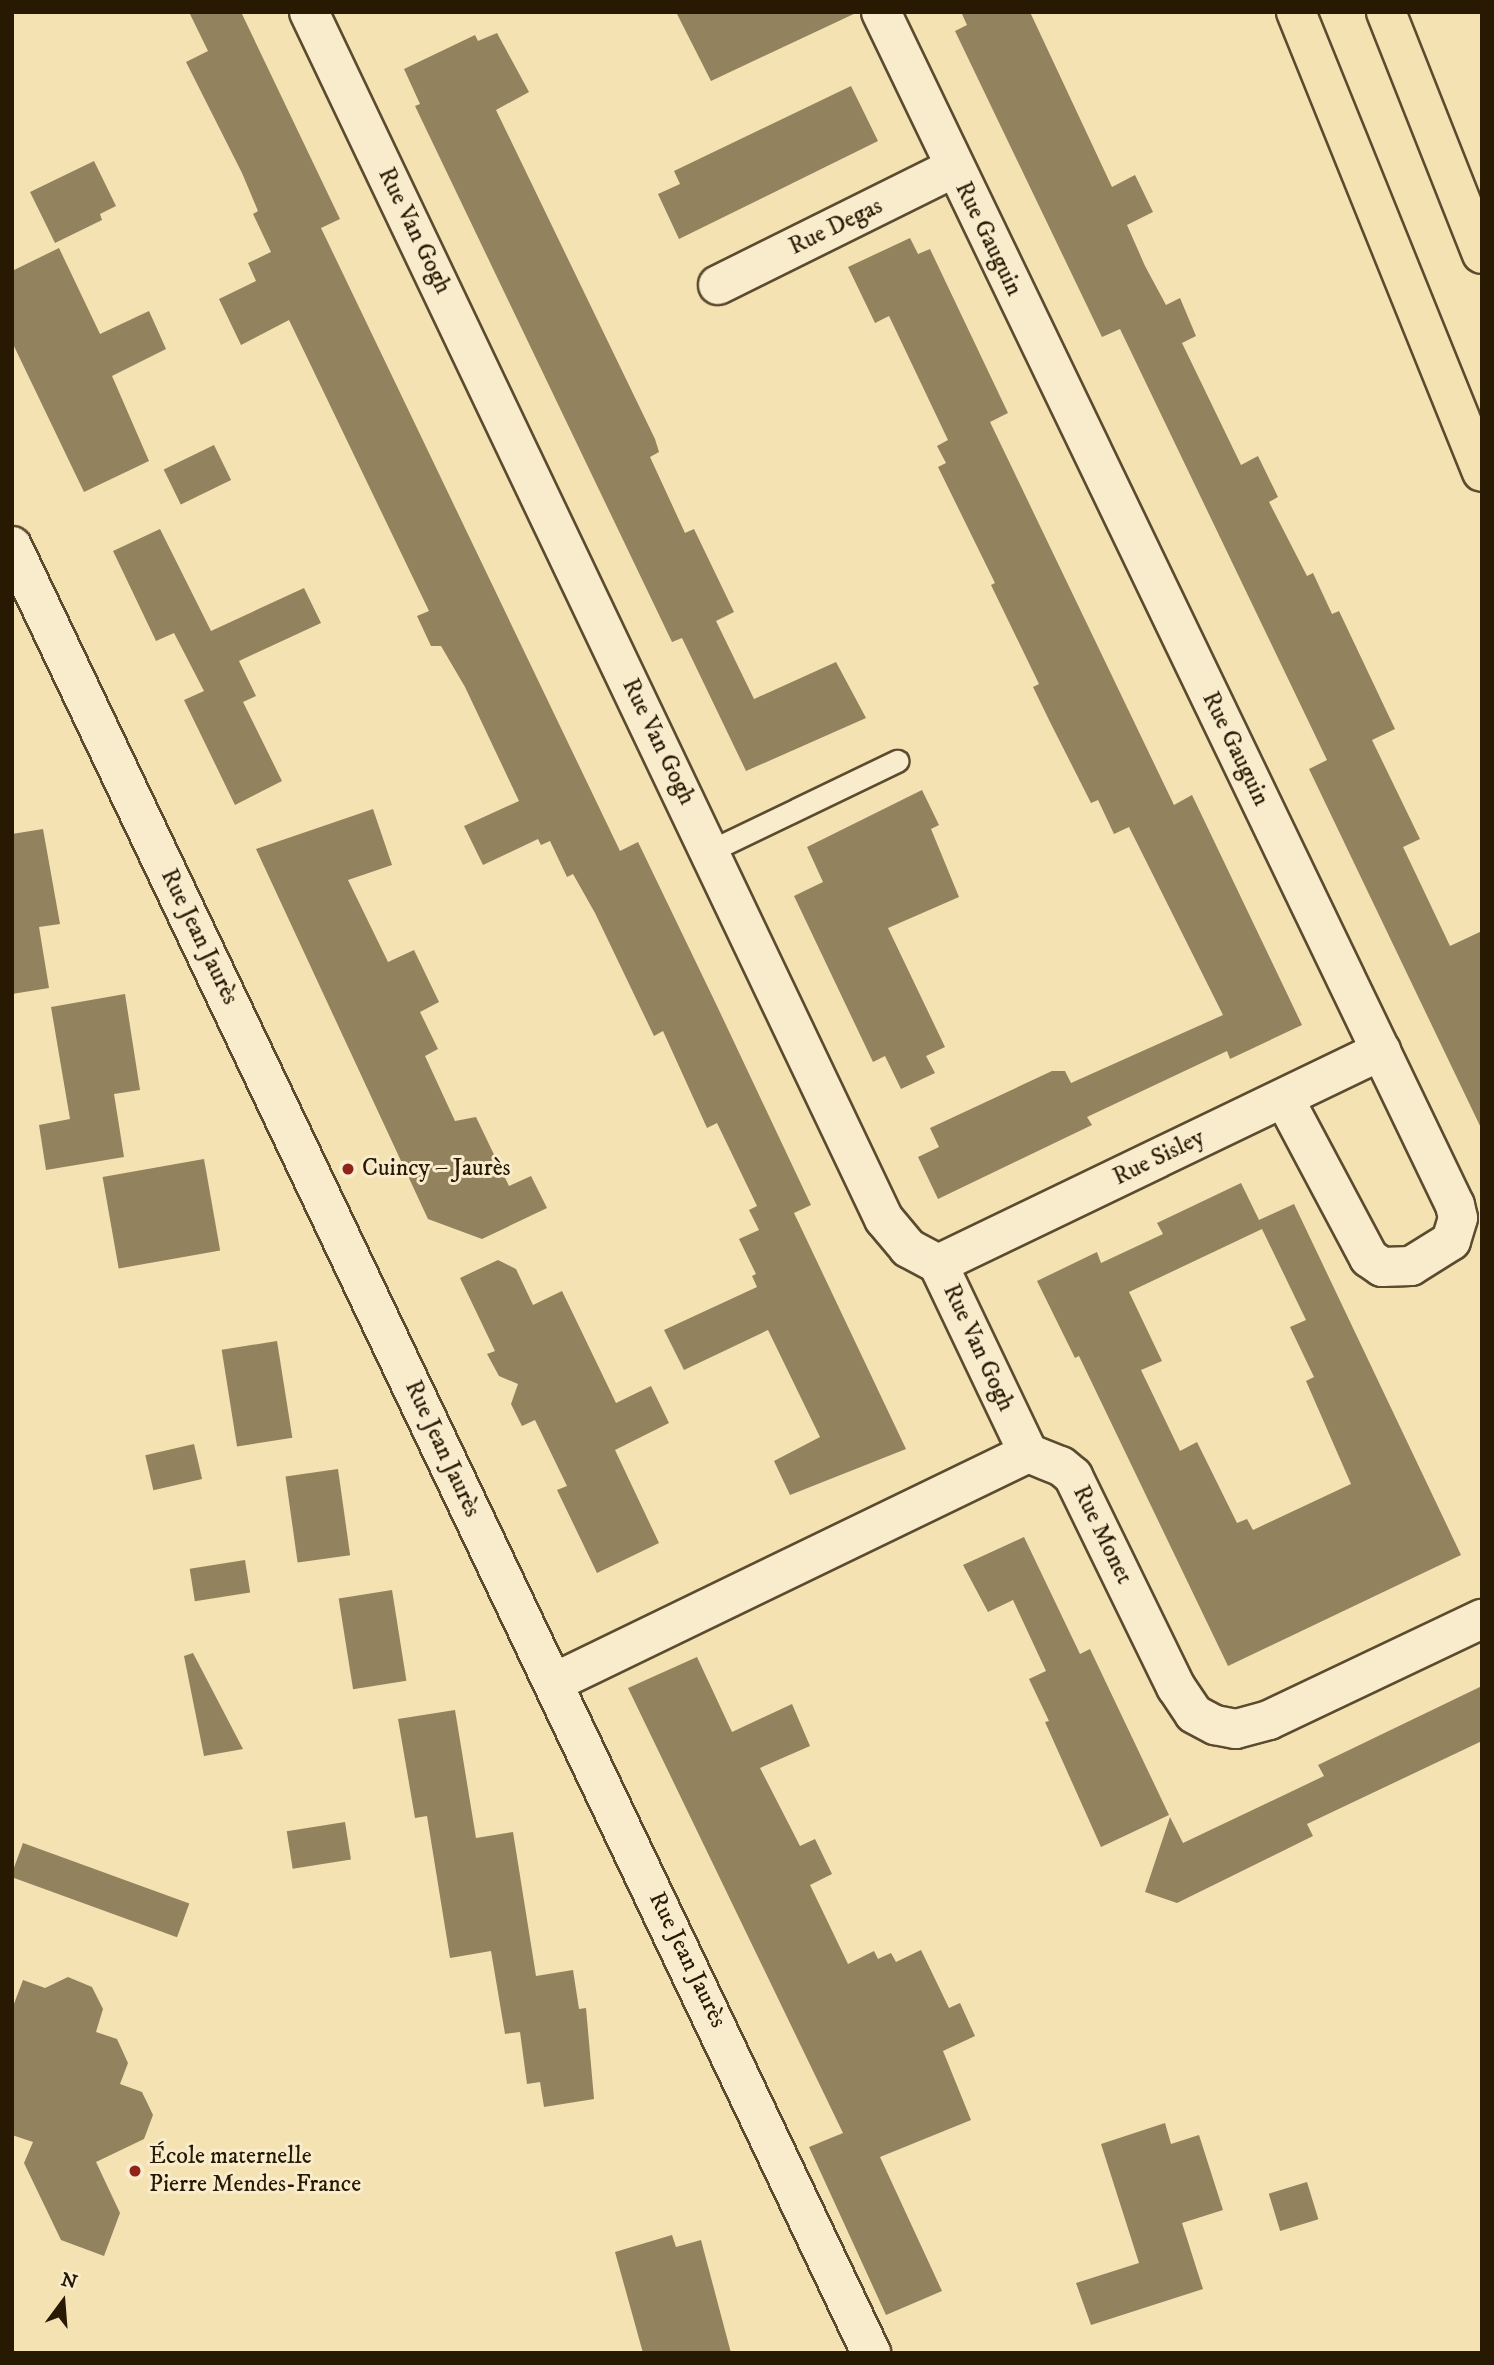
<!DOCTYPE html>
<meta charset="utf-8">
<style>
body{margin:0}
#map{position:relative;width:1494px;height:2365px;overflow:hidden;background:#f4e2b2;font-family:"IM FELL DW Pica",serif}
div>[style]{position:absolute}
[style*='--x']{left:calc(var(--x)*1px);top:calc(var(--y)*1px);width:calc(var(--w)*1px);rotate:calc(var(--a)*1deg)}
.building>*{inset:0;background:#92825e;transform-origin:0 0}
.roads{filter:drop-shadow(2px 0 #5b4b2f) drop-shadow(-2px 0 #5b4b2f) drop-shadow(0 2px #5b4b2f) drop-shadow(0 -2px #5b4b2f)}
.lane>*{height:21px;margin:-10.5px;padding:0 10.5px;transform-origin:10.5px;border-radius:10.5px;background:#f8eccd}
.street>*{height:38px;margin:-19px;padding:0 19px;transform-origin:19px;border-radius:19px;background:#f8eccd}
.highway>*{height:38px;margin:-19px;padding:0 19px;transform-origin:19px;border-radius:19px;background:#f4e2b2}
.dots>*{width:19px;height:19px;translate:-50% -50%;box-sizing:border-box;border:4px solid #f8eccd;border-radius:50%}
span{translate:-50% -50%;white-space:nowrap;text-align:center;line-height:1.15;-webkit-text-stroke:6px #f8eccd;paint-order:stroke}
.street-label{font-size:24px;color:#281903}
.poi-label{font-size:24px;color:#281903}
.left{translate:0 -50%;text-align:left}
.frame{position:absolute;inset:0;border:14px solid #281903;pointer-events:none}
.north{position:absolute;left:28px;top:2267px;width:70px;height:70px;-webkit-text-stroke:5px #f8eccd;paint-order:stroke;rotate:16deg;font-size:19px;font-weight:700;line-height:28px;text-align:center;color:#281903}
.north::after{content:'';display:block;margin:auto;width:24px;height:32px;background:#281903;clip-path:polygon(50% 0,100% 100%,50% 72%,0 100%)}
</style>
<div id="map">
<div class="building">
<i style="clip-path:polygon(189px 12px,241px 12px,340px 219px,321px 228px,620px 851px,638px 842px,717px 1006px,811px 1205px,794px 1213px,906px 1449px,790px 1495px,774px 1461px,820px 1437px,768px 1330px,684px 1370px,664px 1330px,757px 1287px,752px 1276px,756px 1274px,739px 1239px,759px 1230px,749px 1210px,757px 1206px,717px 1123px,707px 1128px,663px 1031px,654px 1036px,595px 913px,573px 874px,567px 877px,550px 841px,541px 845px,538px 839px,483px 865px,464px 826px,519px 801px,465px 687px,441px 646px,431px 646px,417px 616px,429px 611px,289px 320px,241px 345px,219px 299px,256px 281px,248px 263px,271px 252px,253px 214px,258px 211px,242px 173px,186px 62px,208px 51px)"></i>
<i style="clip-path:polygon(676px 12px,858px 12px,711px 81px)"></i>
<i style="clip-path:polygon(961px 12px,1030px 12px,1112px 187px,1135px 175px,1153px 212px,1127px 225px,1145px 266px,1166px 305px,1180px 298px,1196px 336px,1182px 343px,1241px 465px,1258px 456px,1278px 497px,1269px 502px,1307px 576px,1313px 573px,1332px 614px,1339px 611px,1395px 729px,1372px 740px,1420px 839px,1403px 847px,1450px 946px,1482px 931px,1482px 1130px,1309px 769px,1327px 760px,1120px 329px,1102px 337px,955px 31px,967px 25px)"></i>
<i style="clip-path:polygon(497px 33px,529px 92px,496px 110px,655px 439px,659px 452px,650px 457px,685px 533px,694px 529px,734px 612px,716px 621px,754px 699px,836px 662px,866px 718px,746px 771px,682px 638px,672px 642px,415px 106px,420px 104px,404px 69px,475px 35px,478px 41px)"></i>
<i style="clip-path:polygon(851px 86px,878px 141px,679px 239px,658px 194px,680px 184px,674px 171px)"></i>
<i style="clip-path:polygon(94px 161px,116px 206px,100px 214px,102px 220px,55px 243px,30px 192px)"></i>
<i style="clip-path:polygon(910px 238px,918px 254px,930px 249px,1008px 413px,990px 422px,1174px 805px,1192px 795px,1302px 1025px,1230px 1059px,1227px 1051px,1087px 1117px,1092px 1125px,938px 1199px,918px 1157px,939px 1147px,930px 1128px,1052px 1071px,1065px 1071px,1071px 1083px,1223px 1015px,1129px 827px,1114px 834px,1098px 800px,1091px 803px,1050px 722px,1033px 687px,1039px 684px,991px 585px,995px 583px,938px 467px,946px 463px,937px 446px,948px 440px,889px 316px,875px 323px,848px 267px)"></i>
<i style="clip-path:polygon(59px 248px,100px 334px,149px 311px,166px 349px,112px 376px,149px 461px,84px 492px,12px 342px,12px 271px)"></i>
<i style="left:214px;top:445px;width:39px;height:56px;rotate:64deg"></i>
<i style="clip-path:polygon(160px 529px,211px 631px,304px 588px,321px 623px,239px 661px,256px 696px,243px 702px,282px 781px,235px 805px,184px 700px,204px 691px,174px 633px,156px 641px,113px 551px)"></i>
<i style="clip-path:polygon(922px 790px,939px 825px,931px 829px,959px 897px,888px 928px,945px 1047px,926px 1056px,935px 1073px,901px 1089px,885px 1056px,873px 1062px,794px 896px,823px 882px,807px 847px)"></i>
<i style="clip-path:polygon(373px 809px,392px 865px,348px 880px,388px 962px,414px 950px,439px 1002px,420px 1012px,438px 1049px,425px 1056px,455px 1121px,476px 1117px,509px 1186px,531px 1176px,547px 1208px,482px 1239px,428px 1219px,256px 849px)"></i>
<i style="clip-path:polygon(43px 829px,60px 924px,39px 927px,49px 988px,12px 994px,12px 834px)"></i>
<i style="clip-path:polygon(125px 994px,140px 1090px,114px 1094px,124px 1157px,46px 1170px,39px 1125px,70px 1119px,51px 1007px)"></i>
<i style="left:204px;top:1159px;width:93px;height:103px;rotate:80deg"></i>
<i style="clip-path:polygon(evenodd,1241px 1183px,1259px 1220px,1294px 1204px,1461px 1555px,1228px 1666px,1079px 1356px,1075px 1358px,1037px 1281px,1097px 1252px,1101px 1263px,1163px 1234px,1157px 1223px,1241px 1183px,1262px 1229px,1306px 1320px,1290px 1327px,1314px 1377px,1306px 1381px,1351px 1484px,1253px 1530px,1247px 1519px,1237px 1523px,1197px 1442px,1180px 1451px,1141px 1370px,1162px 1361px,1129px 1292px,1262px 1229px)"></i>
<i style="clip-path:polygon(498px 1260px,516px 1269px,533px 1305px,562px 1291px,616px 1403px,651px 1386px,669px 1423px,615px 1450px,659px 1543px,597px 1573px,557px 1490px,567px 1486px,535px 1420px,522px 1426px,511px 1404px,518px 1384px,499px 1376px,487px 1354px,495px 1351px,460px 1278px)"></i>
<i style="left:277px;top:1341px;width:98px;height:56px;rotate:81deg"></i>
<i style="left:194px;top:1444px;width:36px;height:50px;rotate:77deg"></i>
<i style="left:338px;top:1469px;width:87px;height:53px;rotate:82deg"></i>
<i style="clip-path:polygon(1024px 1537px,1080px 1654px,1090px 1649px,1169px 1815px,1101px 1847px,1045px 1722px,1049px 1721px,1029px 1679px,1046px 1671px,1013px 1600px,988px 1612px,963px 1565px)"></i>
<i style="left:245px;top:1560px;width:33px;height:56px;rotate:81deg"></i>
<i style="left:392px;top:1590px;width:92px;height:54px;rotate:81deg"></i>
<i style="clip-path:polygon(193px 1653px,243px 1749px,204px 1756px,184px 1656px)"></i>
<i style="clip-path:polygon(697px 1657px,732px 1732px,792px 1704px,810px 1746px,760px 1768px,800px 1846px,815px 1839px,832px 1874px,810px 1885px,848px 1964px,874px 1951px,878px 1959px,891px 1953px,896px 1962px,921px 1950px,949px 2008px,960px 2003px,975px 2036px,943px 2051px,971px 2120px,880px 2157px,942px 2291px,886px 2315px,809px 2147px,843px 2133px,628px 1688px)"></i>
<i style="clip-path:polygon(1482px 1686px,1482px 1741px,1307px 1824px,1313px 1836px,1177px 1903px,1145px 1892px,1170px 1817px,1183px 1843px,1324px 1776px,1318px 1765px)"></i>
<i style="clip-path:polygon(455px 1710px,476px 1838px,513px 1832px,536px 1976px,573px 1970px,579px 2009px,586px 2008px,594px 2099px,544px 2107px,540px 2082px,527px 2084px,520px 2032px,505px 2034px,491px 1951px,450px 1958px,427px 1816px,415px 1818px,398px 1719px)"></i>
<i style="left:345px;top:1822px;width:38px;height:59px;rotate:81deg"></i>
<i style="left:23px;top:1843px;width:177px;height:36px;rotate:20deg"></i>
<i style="clip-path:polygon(68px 1977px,92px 1987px,103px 2009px,96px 2032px,117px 2039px,128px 2063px,120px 2084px,142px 2092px,153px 2115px,144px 2139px,96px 2162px,120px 2213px,104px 2256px,61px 2240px,24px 2163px,33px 2142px,12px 2135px,12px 2009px,23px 1980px,45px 1988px)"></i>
<i style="clip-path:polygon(1165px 2123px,1171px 2144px,1199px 2135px,1223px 2210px,1182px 2223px,1203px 2289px,1091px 2325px,1076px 2283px,1139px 2263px,1101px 2144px)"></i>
<i style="left:1307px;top:2182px;width:39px;height:40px;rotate:73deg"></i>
<i style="clip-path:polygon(672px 2235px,676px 2247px,701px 2240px,731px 2353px,643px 2353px,615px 2252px)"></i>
</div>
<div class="roads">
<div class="lane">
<i style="--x:710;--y:851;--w:208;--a:-25.7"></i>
</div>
<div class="street">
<i style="--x:309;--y:12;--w:1337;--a:64.53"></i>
<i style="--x:884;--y:1219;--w:38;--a:50"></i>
<i style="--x:908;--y:1248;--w:34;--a:28"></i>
<i style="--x:938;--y:1264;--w:209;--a:64.5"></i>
<i style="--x:881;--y:12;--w:1324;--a:64.31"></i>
<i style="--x:1455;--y:1205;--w:13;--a:77"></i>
<i style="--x:1458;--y:1218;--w:24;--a:107"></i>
<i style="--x:1451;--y:1241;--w:47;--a:148"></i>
<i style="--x:1411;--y:1266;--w:29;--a:178"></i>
<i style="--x:1382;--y:1267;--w:16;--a:-145"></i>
<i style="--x:1369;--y:1258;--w:181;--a:-118"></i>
<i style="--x:718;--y:285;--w:263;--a:-26.4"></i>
<i style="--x:12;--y:546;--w:2001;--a:64.57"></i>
<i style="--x:938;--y:1264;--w:492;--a:-25.7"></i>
<i style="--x:555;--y:1682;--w:526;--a:-25.83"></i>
<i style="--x:1028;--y:1453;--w:35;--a:22"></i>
<i style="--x:1061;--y:1466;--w:16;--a:40"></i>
<i style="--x:1073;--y:1476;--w:235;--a:64"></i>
<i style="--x:1176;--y:1687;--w:32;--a:56"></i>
<i style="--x:1194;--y:1714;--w:24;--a:28"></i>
<i style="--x:1215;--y:1725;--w:21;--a:11"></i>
<i style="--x:1236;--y:1729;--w:34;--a:-15"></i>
<i style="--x:1269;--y:1720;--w:236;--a:-25.4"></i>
</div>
<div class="highway">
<i style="--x:1296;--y:12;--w:496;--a:68"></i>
<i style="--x:1386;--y:12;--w:260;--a:68.4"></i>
</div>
</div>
<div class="dots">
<i style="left:348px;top:1169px;background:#8f2418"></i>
<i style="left:135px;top:2171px;background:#8f2418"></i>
</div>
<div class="street-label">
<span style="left:836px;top:227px;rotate:-26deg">Rue Degas</span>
<span style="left:414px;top:231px;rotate:64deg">Rue Van Gogh</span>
<span style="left:988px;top:239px;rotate:64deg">Rue Gauguin</span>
<span style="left:658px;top:742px;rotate:64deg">Rue Van Gogh</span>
<span style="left:1235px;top:749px;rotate:64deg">Rue Gauguin</span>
<span style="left:199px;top:937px;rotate:64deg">Rue Jean Jaurès</span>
<span style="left:1159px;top:1158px;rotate:-26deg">Rue Sisley</span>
<span style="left:978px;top:1348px;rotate:65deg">Rue Van Gogh</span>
<span style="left:442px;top:1449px;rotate:65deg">Rue Jean Jaurès</span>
<span style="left:1102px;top:1535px;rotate:64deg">Rue Monet</span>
<span style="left:687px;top:1960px;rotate:64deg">Rue Jean Jaurès</span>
</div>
<div class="poi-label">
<span class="left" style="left:362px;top:1169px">Cuincy – Jaurès</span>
<span class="left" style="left:149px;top:2171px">École maternelle<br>Pierre Mendes-France</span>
</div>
<div class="frame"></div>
<div class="north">N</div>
</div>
